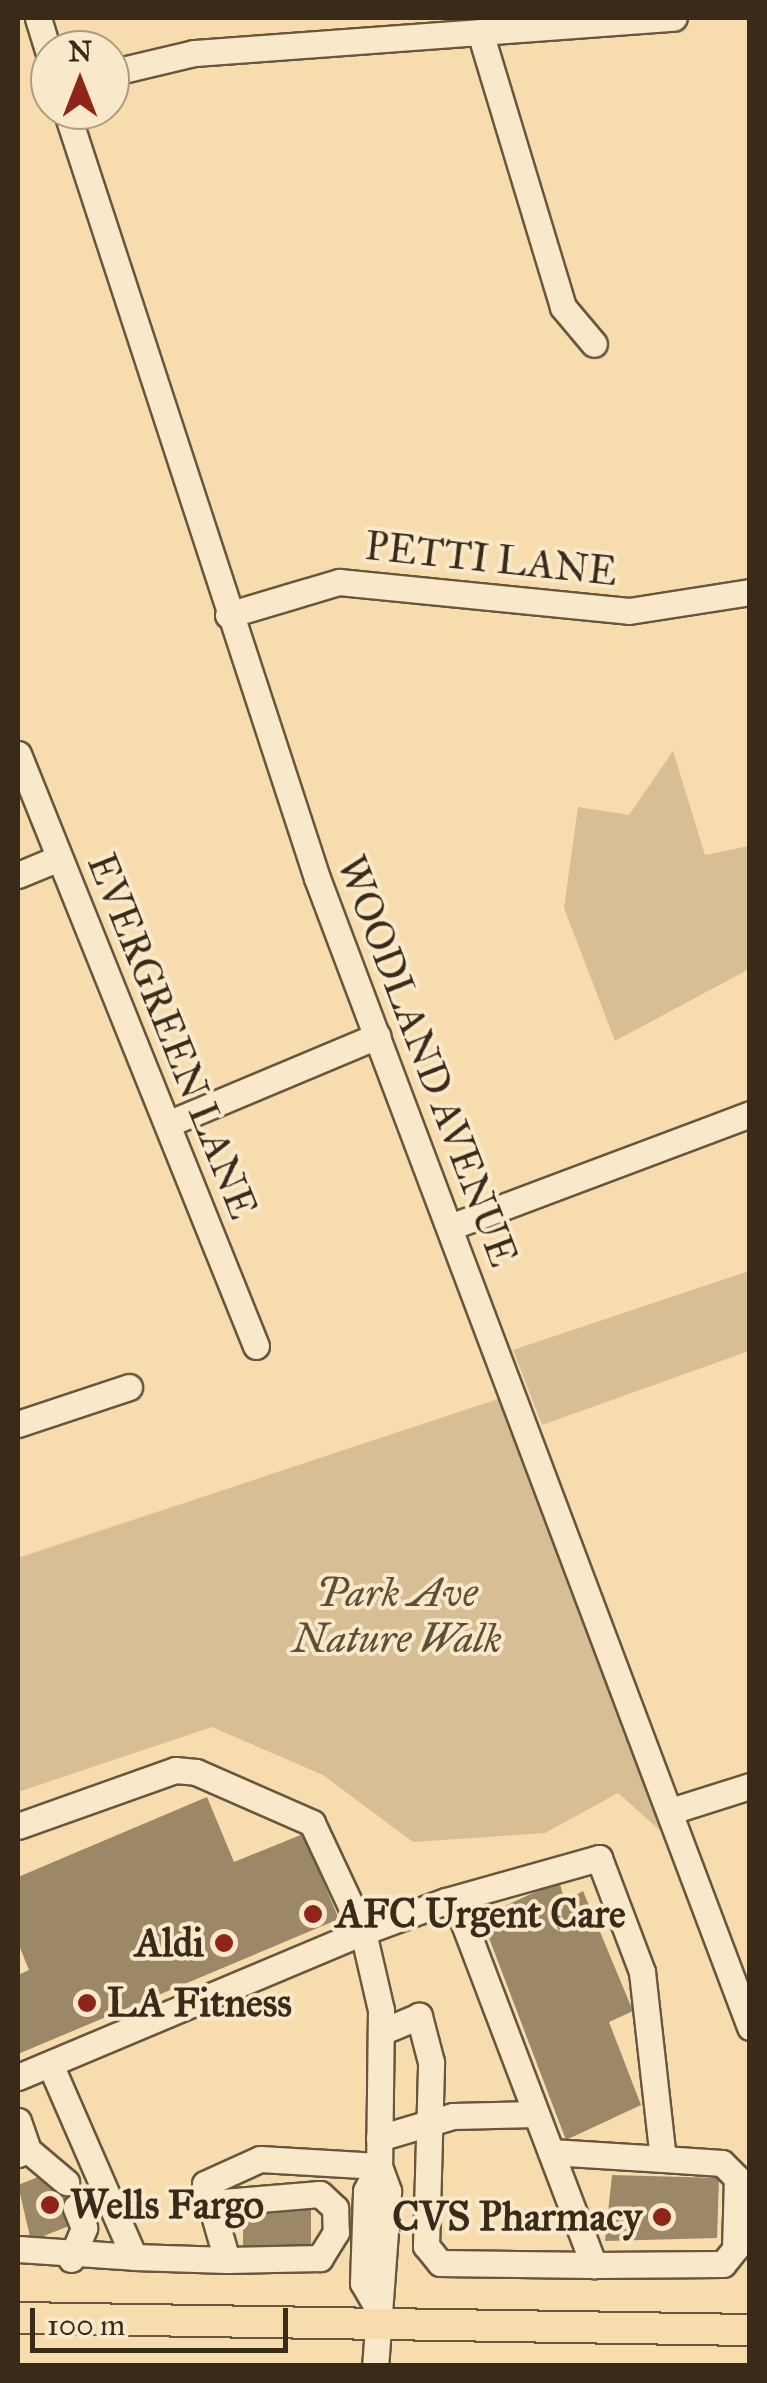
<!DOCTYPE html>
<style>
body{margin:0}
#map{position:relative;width:767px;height:2383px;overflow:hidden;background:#f7dcad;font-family:"IM FELL Great Primer",serif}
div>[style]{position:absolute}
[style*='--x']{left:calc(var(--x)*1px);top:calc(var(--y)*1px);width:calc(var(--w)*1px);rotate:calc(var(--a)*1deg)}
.green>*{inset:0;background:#d7be94}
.building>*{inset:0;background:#9c8766;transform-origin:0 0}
.roads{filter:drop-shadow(2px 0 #68563e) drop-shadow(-2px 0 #68563e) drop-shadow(0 2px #68563e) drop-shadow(0 -2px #68563e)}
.minor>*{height:25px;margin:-12.5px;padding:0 12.5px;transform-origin:12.5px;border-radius:12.5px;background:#fae8ca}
.major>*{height:30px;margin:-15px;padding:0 15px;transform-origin:15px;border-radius:15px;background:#f7dcad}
.dots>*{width:28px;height:28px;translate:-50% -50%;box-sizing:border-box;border:5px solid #fae8ca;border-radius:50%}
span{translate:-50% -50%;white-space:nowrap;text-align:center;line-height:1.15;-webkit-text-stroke:8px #fae8ca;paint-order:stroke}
.street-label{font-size:40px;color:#392a19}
.park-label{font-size:40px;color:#604f38;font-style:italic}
.poi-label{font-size:40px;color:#392a19;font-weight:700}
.left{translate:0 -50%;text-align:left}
.right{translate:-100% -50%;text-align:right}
.frame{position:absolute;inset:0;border:20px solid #392a19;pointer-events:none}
.north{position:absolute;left:30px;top:30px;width:100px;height:100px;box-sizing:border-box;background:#fae8ca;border:2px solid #ad9c83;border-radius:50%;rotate:0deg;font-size:28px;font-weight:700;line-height:40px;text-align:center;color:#392a19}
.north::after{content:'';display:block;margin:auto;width:35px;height:45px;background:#8f2418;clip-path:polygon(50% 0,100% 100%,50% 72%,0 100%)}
.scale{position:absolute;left:30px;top:2308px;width:258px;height:45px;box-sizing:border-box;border:5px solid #392a19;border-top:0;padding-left:12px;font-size:30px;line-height:35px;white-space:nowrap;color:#392a19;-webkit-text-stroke:8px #fae8ca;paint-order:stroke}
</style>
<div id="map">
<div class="green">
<i style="clip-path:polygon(673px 751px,705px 855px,749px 846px,749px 969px,615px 1041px,564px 908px,578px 807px,629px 815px)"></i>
<i style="clip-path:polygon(749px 1271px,749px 1351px,542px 1425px,513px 1350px)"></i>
<i style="clip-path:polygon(501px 1398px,662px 1832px,618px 1793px,545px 1833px,413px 1842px,323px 1775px,212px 1727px,18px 1792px,18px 1558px)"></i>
</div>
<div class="building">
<i style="clip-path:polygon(207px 1797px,234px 1862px,303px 1834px,339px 1919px,18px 2054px,18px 1975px,29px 1970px,18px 1943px,18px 1877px)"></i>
<i style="clip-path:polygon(559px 1881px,565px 1901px,583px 1891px,633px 2011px,609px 2022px,641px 2105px,566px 2140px,481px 1917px)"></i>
<i style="clip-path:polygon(48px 2173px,77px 2178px,87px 2203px,64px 2212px,69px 2226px,31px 2241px,18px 2185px)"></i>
<i style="clip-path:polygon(612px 2175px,719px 2178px,717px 2238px,605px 2241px)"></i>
<i style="left:243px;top:2210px;width:68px;height:37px"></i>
</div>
<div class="roads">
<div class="minor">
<i style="--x:38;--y:18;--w:41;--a:72.9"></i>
<i style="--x:480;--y:32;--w:287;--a:73.2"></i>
<i style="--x:563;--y:307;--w:48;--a:50"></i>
<i style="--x:110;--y:73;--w:86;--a:-13.4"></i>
<i style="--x:194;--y:53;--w:481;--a:-4.2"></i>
<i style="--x:66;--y:110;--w:808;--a:71.9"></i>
<i style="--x:317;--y:878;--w:1228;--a:69.35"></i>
<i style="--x:228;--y:615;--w:116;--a:-16.6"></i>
<i style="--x:339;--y:582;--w:291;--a:5.7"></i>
<i style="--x:629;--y:611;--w:122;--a:-8.9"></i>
<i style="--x:18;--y:754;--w:638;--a:68.1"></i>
<i style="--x:18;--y:875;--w:44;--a:-22.5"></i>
<i style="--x:170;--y:1123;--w:225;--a:-22.8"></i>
<i style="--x:450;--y:1227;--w:321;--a:-20.6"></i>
<i style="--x:18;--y:1424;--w:117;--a:-18.4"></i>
<i style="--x:674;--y:1810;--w:80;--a:-17.5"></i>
<i style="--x:18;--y:1826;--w:167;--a:-19.6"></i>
<i style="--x:175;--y:1770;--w:21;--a:5"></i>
<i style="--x:196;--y:1772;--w:127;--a:23.7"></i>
<i style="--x:312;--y:1823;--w:120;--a:64.9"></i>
<i style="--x:363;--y:1932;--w:89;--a:-20.5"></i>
<i style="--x:446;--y:1901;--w:18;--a:41"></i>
<i style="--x:460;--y:1913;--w:377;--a:69.2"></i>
<i style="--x:594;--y:2265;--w:154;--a:-179.3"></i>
<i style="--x:440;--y:2263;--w:22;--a:-129"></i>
<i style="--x:426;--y:2246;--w:184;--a:-88.4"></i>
<i style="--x:431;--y:2062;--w:48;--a:-104.6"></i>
<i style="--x:419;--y:2016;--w:41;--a:157.2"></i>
<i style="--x:446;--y:1901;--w:159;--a:-15.7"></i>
<i style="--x:599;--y:1858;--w:122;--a:69.3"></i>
<i style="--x:642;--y:1972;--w:188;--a:83.6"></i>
<i style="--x:663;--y:2159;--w:59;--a:3.9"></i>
<i style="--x:722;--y:2163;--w:21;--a:45"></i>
<i style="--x:737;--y:2178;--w:71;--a:91.6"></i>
<i style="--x:735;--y:2249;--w:19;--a:129"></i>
<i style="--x:723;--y:2264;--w:129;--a:179.6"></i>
<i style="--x:50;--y:2064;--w:210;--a:66.5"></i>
<i style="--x:134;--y:2257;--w:93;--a:1.8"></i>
<i style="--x:227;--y:2260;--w:79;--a:-106.1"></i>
<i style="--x:205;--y:2184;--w:60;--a:-24.4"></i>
<i style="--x:260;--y:2159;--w:119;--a:3.4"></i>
<i style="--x:18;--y:2077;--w:374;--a:-22.8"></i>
<i style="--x:363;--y:1932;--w:80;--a:77"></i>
<i style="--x:381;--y:2010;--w:156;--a:90.7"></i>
<i style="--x:379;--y:2166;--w:27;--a:70"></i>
<i style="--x:388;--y:2191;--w:175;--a:94.2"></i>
<i style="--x:18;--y:2121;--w:31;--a:71"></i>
<i style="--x:28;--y:2150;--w:11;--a:158"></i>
<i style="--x:379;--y:2138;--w:77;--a:-16.6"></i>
<i style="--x:453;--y:2116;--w:83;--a:-1.4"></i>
<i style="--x:28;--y:2150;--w:50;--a:40.1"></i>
<i style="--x:551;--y:2152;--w:112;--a:3.6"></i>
<i style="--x:211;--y:2203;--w:109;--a:-4.7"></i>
<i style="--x:320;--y:2194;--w:21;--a:43"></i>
<i style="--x:335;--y:2208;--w:24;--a:88"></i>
<i style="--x:336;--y:2232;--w:31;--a:122"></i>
<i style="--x:320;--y:2258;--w:93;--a:178.8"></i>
<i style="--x:18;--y:2249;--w:116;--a:3.9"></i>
<i style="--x:71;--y:2259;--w:34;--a:-67"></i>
<i style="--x:84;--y:2228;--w:22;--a:-112"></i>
<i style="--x:377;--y:2307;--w:28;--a:-120"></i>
<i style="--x:363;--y:2283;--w:92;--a:-88.1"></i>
<i style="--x:366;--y:2191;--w:28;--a:-63"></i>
</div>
<div class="major">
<i style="--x:18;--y:2318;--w:732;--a:0.94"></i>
</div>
</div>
<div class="dots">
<i style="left:313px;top:1914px;background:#8f2418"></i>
<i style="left:224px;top:1943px;background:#8f2418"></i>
<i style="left:87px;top:2003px;background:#8f2418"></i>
<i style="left:50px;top:2205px;background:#8f2418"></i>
<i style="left:662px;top:2217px;background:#8f2418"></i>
</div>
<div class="street-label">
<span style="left:491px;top:559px;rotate:6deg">PETTI LANE</span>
<span style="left:172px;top:1036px;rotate:68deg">EVERGREEN LANE</span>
<span style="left:427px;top:1061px;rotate:69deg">WOODLAND AVENUE</span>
</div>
<div class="park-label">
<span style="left:397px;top:1616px">Park Ave<br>Nature Walk</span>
</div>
<div class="poi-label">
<span class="left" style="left:336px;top:1914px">AFC Urgent Care</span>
<span class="right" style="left:204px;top:1943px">Aldi</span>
<span class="left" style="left:107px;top:2003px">LA Fitness</span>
<span class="left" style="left:70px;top:2205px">Wells Fargo</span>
<span class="right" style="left:642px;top:2217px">CVS Pharmacy</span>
</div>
<div class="frame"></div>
<div class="north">N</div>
<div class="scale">100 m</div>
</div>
